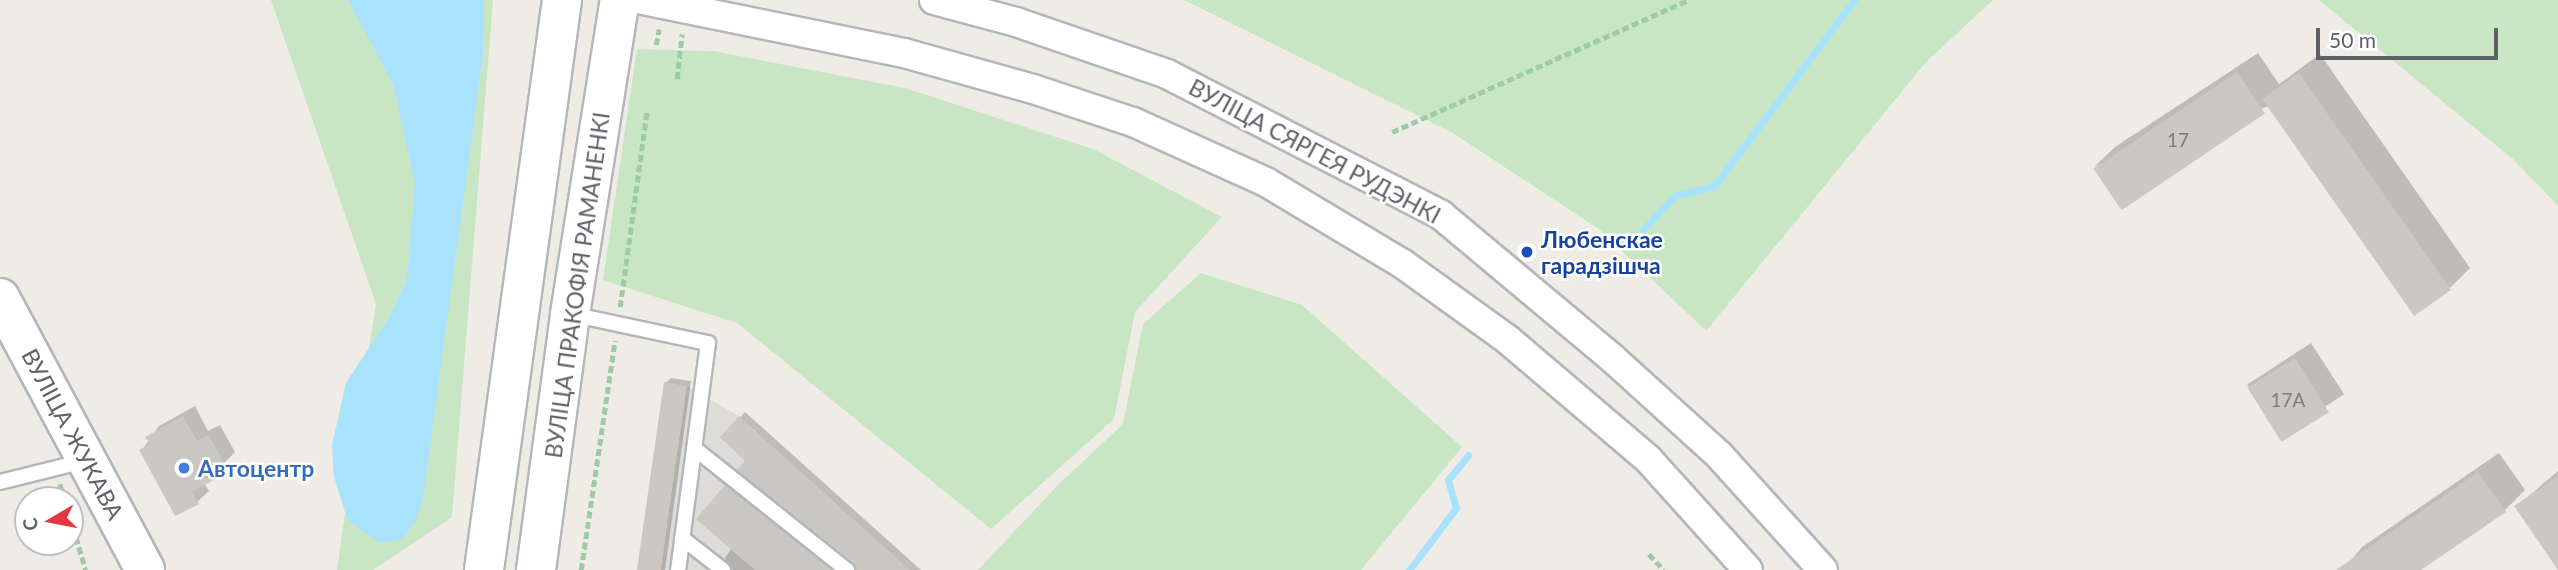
<!DOCTYPE html>
<meta charset="utf-8">
<style>
body{margin:0}
#map{position:relative;width:2558px;height:570px;overflow:hidden;background:#efece6;font-family:Lato,sans-serif}
div>[style]{position:absolute}
[style*='--x']{left:calc(var(--x)*1px);top:calc(var(--y)*1px);width:calc(var(--w)*1px);rotate:calc(var(--a)*1deg)}
.industrial>*{inset:0;background:#dedcd8}
.green>*{inset:0;background:#c8e6c4}
.water>*{inset:0;background:#a9e2fd}
.shadow>*{inset:0;background:#0003;transform-origin:0 0}
.stream>*{height:7px;margin:-3.5px;padding:0 3.5px;transform-origin:3.5px;border-radius:3.5px;background:#a9e2fd}
.building>*{inset:0;background:#cbc7c3;transform-origin:0 0}
.path>*{height:4.5px;margin-top:-2.25px;transform-origin:0;background:repeating-linear-gradient(90deg,#9ecaa5 0 7px,transparent 0 10.5px)}
.roads{filter:drop-shadow(2px 0 #b3b7ba) drop-shadow(-2px 0 #b3b7ba) drop-shadow(0 2px #b3b7ba) drop-shadow(0 -2px #b3b7ba)}
.lane>*{height:14px;margin:-7px;padding:0 7px;transform-origin:7px;border-radius:7px;background:#fff}
.street>*{height:28px;margin:-14px;padding:0 14px;transform-origin:14px;border-radius:14px;background:#fff}
.secondary>*{height:38px;margin:-19px;padding:0 19px;transform-origin:19px;border-radius:19px;background:#fff}
.dots>*{width:19px;height:19px;translate:-50% -50%;box-sizing:border-box;border:4px solid #fff;border-radius:50%}
span{translate:-50% -50%;white-space:nowrap;text-align:center;line-height:1.15;-webkit-text-stroke:5px #fff;paint-order:stroke}
.number-label{font-size:19px;color:#797b7d}
.number-label span{-webkit-text-stroke-width:0}
.street-label{font-size:23px;color:#5e6266}
.transit-label{font-size:23px;color:#164399;font-weight:700}
.left{translate:0 -50%;text-align:left}
.shop-label{font-size:23px;color:#366cbe;font-weight:700}
.north{position:absolute;left:14px;top:486px;width:70px;height:70px;box-sizing:border-box;background:#fff;border:2px solid #bfc0c2;border-radius:50%;rotate:260deg;font-size:19px;font-weight:700;line-height:28px;text-align:center;color:#5e6266}
.north::after{content:'';display:block;margin:auto;width:24px;height:32px;background:#e5373e;clip-path:polygon(50% 0,100% 100%,50% 72%,0 100%)}
.scale{position:absolute;left:2316px;top:28px;width:182px;height:32px;box-sizing:border-box;border:4px solid #5e6266;border-top:0;padding-left:9px;font-size:21px;line-height:24px;white-space:nowrap;color:#5e6266;-webkit-text-stroke:5px #fff;paint-order:stroke}
</style>
<div id="map">
<div class="industrial">
<i style="clip-path:polygon(664px 382px,687px 386px,739px 416px,910px 570px,637px 570px)"></i>
</div>
<div class="green">
<i style="clip-path:polygon(271px 0,493px 0,452px 517px,373px 570px,337px 570px,345px 513px,334px 476px,332px 446px,346px 383px,369px 349px,376px 304px)"></i>
<i style="clip-path:polygon(1184px 0,1993px 0,1926px 62px,1706px 331px,1600px 230px,1453px 133px)"></i>
<i style="clip-path:polygon(2319px 0,2558px 0,2558px 206px,2514px 160px)"></i>
<i style="clip-path:polygon(637px 49px,713px 51px,905px 88px,1093px 149px,1222px 217px,1135px 312px,1114px 419px,991px 529px,737px 323px,603px 280px)"></i>
<i style="clip-path:polygon(1201px 273px,1302px 305px,1462px 447px,1361px 570px,978px 570px,1057px 486px,1123px 424px,1143px 324px)"></i>
</div>
<div class="water">
<i style="clip-path:polygon(348px 0,484px 0,483px 55px,423px 498px,416px 520px,403px 539px,380px 543px,348px 520px,334px 476px,332px 446px,346px 383px,390px 316px,407px 280px,415px 184px,394px 86px)"></i>
</div>
<div class="shadow">
<i style="clip-path:polygon(2258px 53px,2279px 84px,2320px 54px,2470px 268px,2450px 288px,2269px 106px,2094px 167px,2115px 147px)"></i>
<i style="left:2311px;top:343px;width:61px;height:76px;rotate:57deg"></i>
<i style="clip-path:polygon(671px 378px,691px 381px,665px 570px,639px 570px,665px 383px)"></i>
<i style="clip-path:polygon(195px 406px,208px 431px,220px 425px,235px 452px,225px 462px,227px 466px,204px 483px,209px 491px,197px 502px,142px 450px,159px 426px)"></i>
<i style="clip-path:polygon(745px 412px,921px 570px,857px 570px,854px 561px,722px 437px)"></i>
<i style="clip-path:polygon(2499px 453px,2525px 490px,2505px 510px,2418px 570px,2343px 570px,2362px 547px)"></i>
<i style="clip-path:polygon(2558px 471px,2558px 567px,2517px 506px)"></i>
<i style="clip-path:polygon(731px 481px,843px 570px,733px 570px,725px 558px,732px 548px,726px 486px)"></i>
</div>
<div class="stream">
<i style="--x:1643;--y:230;--w:46;--a:-47.6"></i>
<i style="--x:1674;--y:196;--w:41;--a:-14"></i>
<i style="--x:1714;--y:186;--w:233;--a:-53"></i>
<i style="--x:1409;--y:570;--w:78;--a:-52.8"></i>
<i style="--x:1456;--y:508;--w:29;--a:-106"></i>
<i style="--x:1448;--y:480;--w:32;--a:-51"></i>
</div>
<div class="building">
<i style="left:2237px;top:72px;width:50px;height:173px;rotate:56deg"></i>
<i style="left:2299px;top:73px;width:265px;height:45px;rotate:55deg"></i>
<i style="left:2295px;top:358px;width:64px;height:56px;rotate:58deg"></i>
<i style="clip-path:polygon(664px 382px,687px 386px,673px 482px,661px 570px,637px 570px)"></i>
<i style="clip-path:polygon(183px 416px,197px 441px,209px 435px,225px 465px,213px 471px,217px 478px,192px 492px,199px 504px,175px 516px,139px 450px,150px 444px,145px 437px)"></i>
<i style="clip-path:polygon(739px 416px,910px 570px,856px 570px,853px 562px,737px 470px,745px 461px,720px 437px)"></i>
<i style="clip-path:polygon(2478px 472px,2506px 512px,2421px 570px,2336px 570px)"></i>
<i style="clip-path:polygon(2558px 476px,2558px 570px,2514px 506px)"></i>
<i style="clip-path:polygon(725px 485px,832px 570px,755px 570px,696px 519px)"></i>
</div>
<div class="path">
<i style="--x:656;--y:45;--w:16;--a:-79"></i>
<i style="--x:677;--y:79;--w:45;--a:-83.7"></i>
<i style="--x:1392;--y:132;--w:324;--a:-24"></i>
<i style="--x:620;--y:307;--w:199;--a:-82.2"></i>
<i style="--x:60;--y:484;--w:17;--a:73"></i>
<i style="--x:70;--y:517;--w:55;--a:73.2"></i>
<i style="--x:1649;--y:554;--w:22;--a:47"></i>
<i style="--x:581;--y:570;--w:232;--a:-81.6"></i>
</div>
<div class="roads">
<div class="lane">
<i style="--x:571;--y:314;--w:140;--a:12"></i>
<i style="--x:708;--y:343;--w:229;--a:97.5"></i>
<i style="--x:694;--y:448;--w:196;--a:38.6"></i>
<i style="--x:0;--y:482;--w:87;--a:-14"></i>
<i style="--x:682;--y:538;--w:52;--a:38"></i>
</div>
<div class="street">
<i style="--x:643;--y:0;--w:266;--a:11.5"></i>
<i style="--x:904;--y:53;--w:134;--a:15.6"></i>
<i style="--x:1033;--y:89;--w:105;--a:18.3"></i>
<i style="--x:1133;--y:122;--w:146;--a:24.3"></i>
<i style="--x:1266;--y:182;--w:160;--a:30.9"></i>
<i style="--x:1403;--y:264;--w:128;--a:35.8"></i>
<i style="--x:1507;--y:339;--w:185;--a:40.4"></i>
<i style="--x:1648;--y:459;--w:149;--a:48"></i>
<i style="--x:934;--y:0;--w:85;--a:15"></i>
<i style="--x:1016;--y:22;--w:160;--a:19"></i>
<i style="--x:1167;--y:74;--w:308;--a:27.2"></i>
<i style="--x:1441;--y:215;--w:223;--a:39.9"></i>
<i style="--x:1612;--y:358;--w:144;--a:42.2"></i>
<i style="--x:1719;--y:455;--w:155;--a:47.9"></i>
</div>
<div class="secondary">
<i style="--x:0;--y:298;--w:308;--a:61.9"></i>
<i style="--x:484;--y:570;--w:575;--a:-82.21"></i>
<i style="--x:536;--y:570;--w:258;--a:-82.4"></i>
<i style="--x:570;--y:314;--w:318;--a:-81"></i>
</div>
</div>
<div class="dots">
<i style="left:1527px;top:252px;background:#1a4fb4"></i>
<i style="left:184px;top:468px;background:#3f7fe0"></i>
</div>
<div class="number-label">
<span style="left:2178px;top:140px">17</span>
<span style="left:2288px;top:400px">17А</span>
</div>
<div class="street-label">
<span style="left:1315px;top:151px;rotate:28deg">ВУЛІЦА СЯРГЕЯ РУДЭНКІ</span>
<span style="left:577px;top:285px;rotate:-82deg">ВУЛІЦА ПРАКОФІЯ РАМАНЕНКІ</span>
<span style="left:73px;top:434px;rotate:62deg">ВУЛІЦА ЖУКАВА</span>
</div>
<div class="transit-label">
<span class="left" style="left:1541px;top:252px">Любенскае<br>гарадзішча</span>
</div>
<div class="shop-label">
<span class="left" style="left:198px;top:468px">Автоцентр</span>
</div>
<div class="north">С</div>
<div class="scale">50 m</div>
</div>
